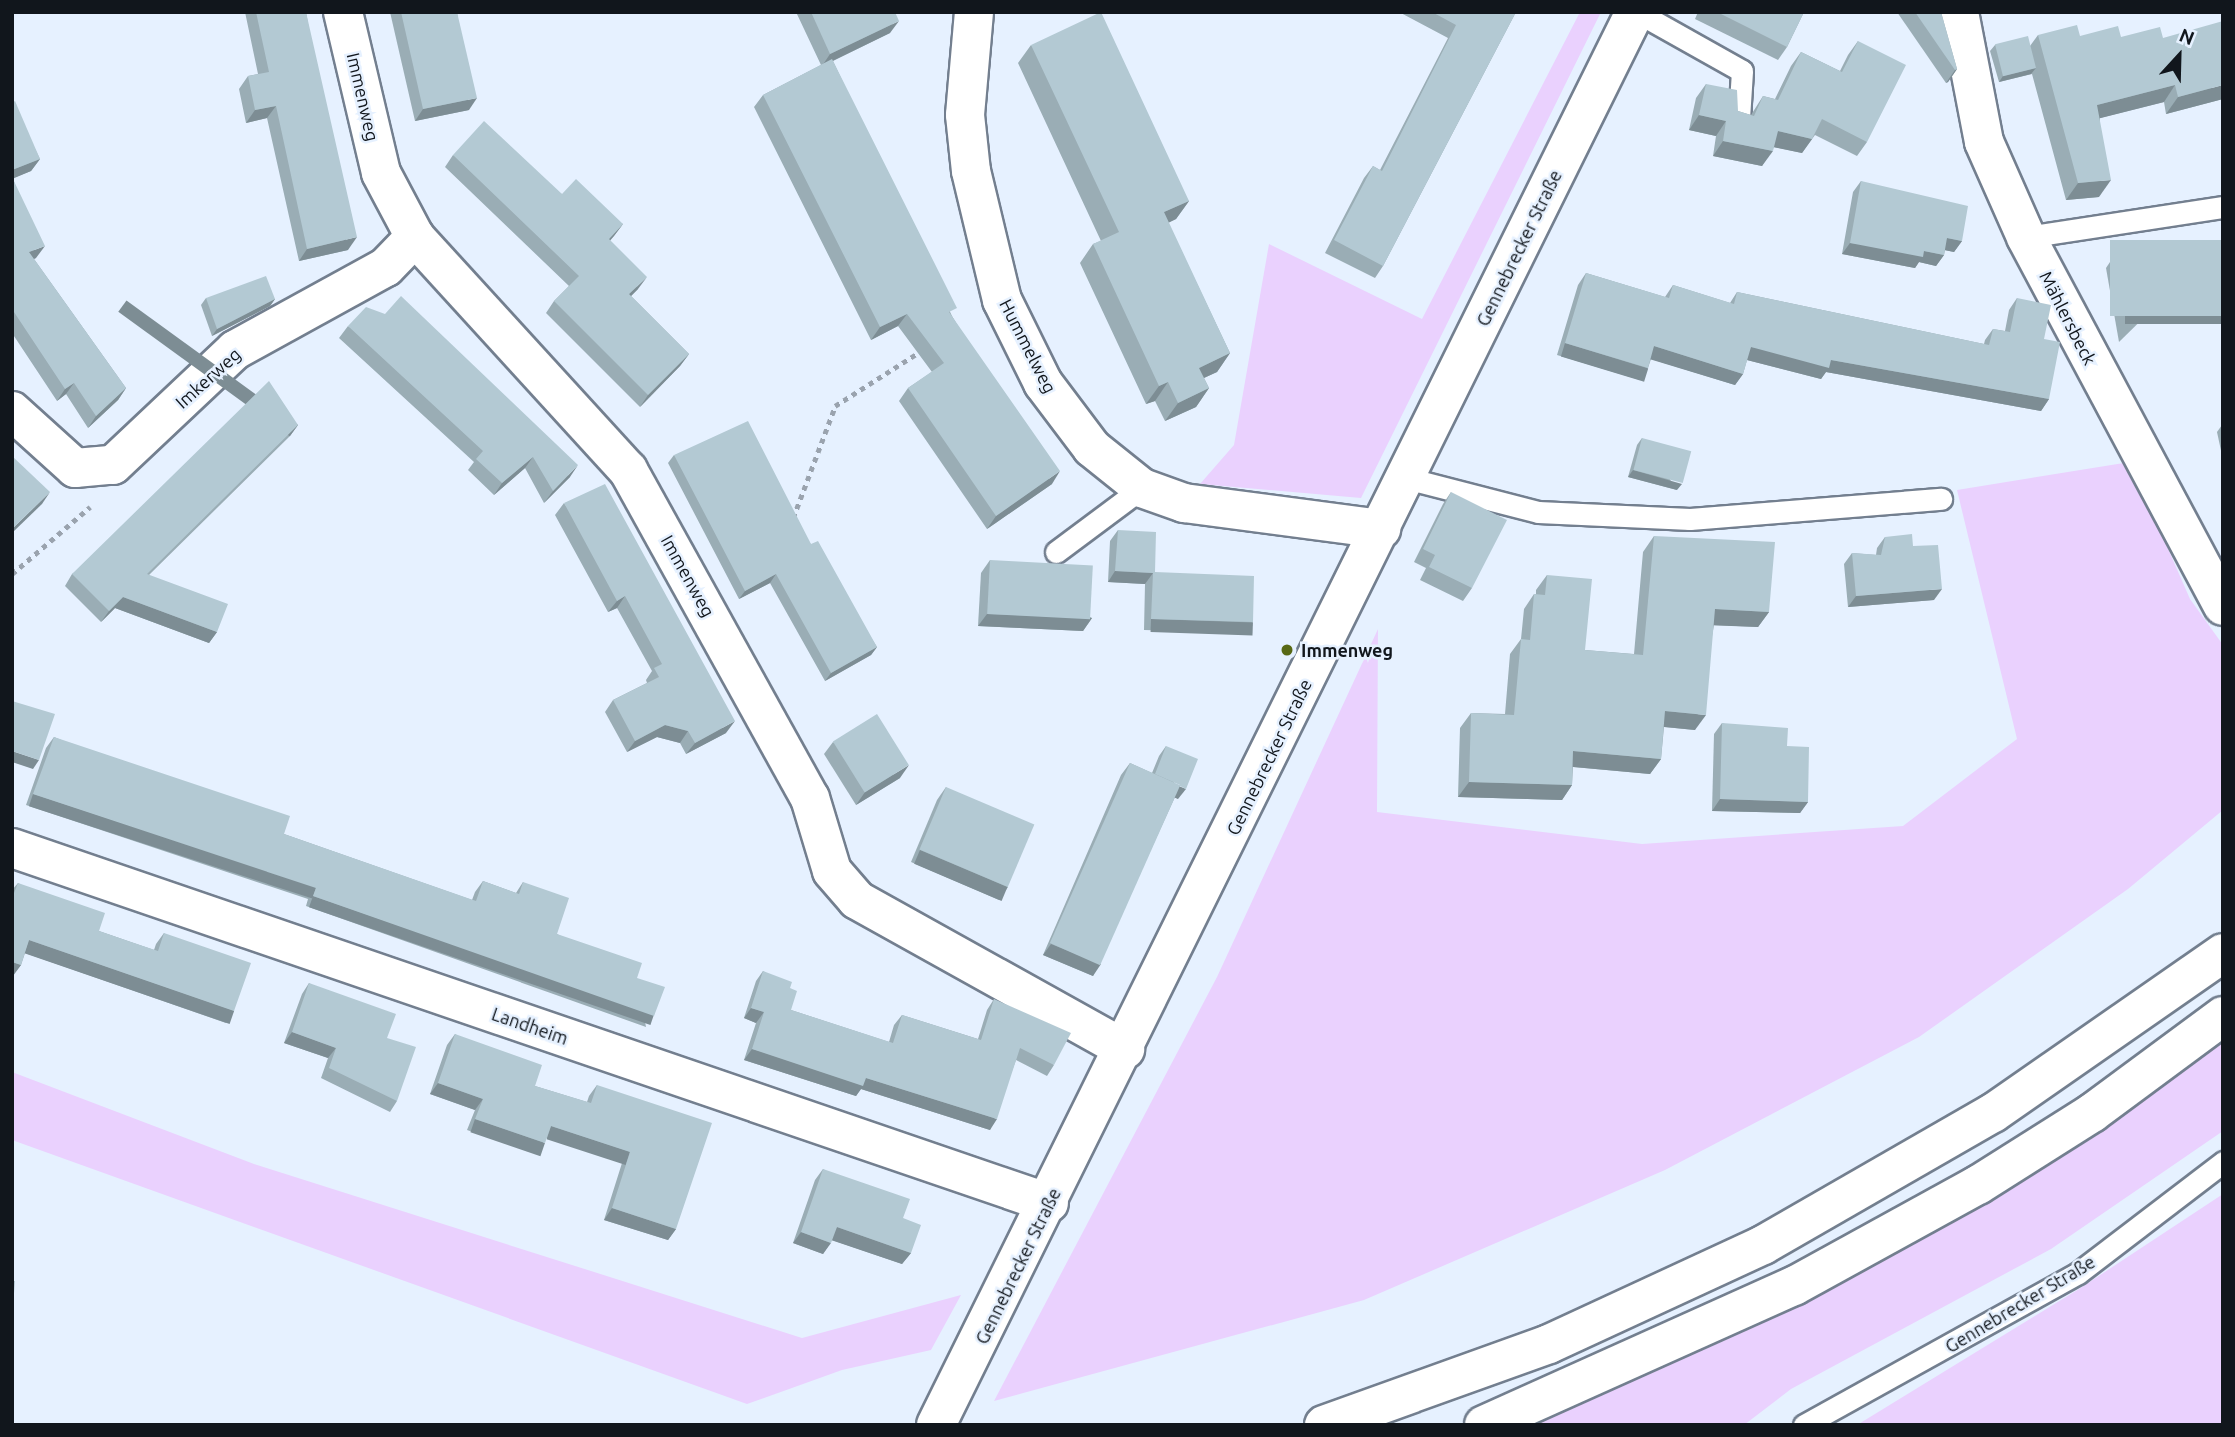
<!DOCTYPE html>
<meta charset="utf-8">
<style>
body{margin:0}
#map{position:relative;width:2235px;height:1437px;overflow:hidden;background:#e6f1ff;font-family:Ubuntu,sans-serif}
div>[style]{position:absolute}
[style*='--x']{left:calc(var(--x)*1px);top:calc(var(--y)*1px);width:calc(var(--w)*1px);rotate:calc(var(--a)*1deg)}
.green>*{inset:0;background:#ead1fe}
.path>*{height:4.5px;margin-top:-2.25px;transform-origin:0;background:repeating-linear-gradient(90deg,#9aa3ae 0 5px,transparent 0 10px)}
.roads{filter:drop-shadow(2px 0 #737f8f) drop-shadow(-2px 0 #737f8f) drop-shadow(0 2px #737f8f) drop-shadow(0 -2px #737f8f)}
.service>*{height:21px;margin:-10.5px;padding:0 10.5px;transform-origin:10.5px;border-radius:10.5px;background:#fff}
.minor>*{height:38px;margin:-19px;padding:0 19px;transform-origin:19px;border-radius:19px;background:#fff}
.secondary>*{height:38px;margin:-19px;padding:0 19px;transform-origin:19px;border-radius:19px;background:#fff}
.motorway>*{height:38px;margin:-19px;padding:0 19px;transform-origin:19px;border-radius:19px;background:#fff}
.wall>*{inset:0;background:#9aadb5}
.shaded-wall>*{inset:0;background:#7d8d94;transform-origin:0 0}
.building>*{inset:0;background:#b3c9d3;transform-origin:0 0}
.dots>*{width:19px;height:19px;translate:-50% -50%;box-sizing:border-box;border:4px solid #e6f1ff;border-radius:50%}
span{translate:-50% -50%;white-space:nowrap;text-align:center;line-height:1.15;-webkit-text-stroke:5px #e6f1ff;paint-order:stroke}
.street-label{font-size:18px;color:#11161c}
.poi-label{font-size:18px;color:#11161c;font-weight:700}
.left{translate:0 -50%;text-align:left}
.frame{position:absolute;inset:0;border:14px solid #11161c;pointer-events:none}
.north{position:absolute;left:2144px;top:21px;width:70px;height:70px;-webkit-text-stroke:5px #e6f1ff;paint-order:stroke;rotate:22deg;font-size:19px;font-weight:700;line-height:28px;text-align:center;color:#11161c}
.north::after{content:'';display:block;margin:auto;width:24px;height:32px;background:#11161c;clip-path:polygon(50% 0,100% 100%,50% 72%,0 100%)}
</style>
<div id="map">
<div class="green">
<i style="clip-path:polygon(1580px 12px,1601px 12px,1361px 498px,1200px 484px,1234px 445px,1269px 244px,1422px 319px)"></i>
<i style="clip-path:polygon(2130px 462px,2190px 599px,2223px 645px,2223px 810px,2128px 889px,1919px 1037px,1665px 1170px,1364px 1300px,994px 1401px,1217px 977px,1378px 629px,1377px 812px,1642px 844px,1903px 826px,2017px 739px,1957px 490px)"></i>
<i style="clip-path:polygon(2223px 1035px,2223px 1131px,2051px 1249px,1791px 1389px,1744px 1425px,1524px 1425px,1721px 1342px,2034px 1171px)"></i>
<i style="clip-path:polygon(12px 1072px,254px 1164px,802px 1338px,961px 1295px,931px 1350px,842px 1370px,747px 1404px,12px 1140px)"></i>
<i style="clip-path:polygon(2223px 1194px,2223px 1425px,1857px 1425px,2079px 1289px)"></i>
</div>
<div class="path">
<i style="--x:793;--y:518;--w:120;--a:-69.4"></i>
<i style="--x:835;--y:406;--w:102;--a:-32.6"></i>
<i style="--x:12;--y:574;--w:103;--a:-40.7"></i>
</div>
<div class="roads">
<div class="service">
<i style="--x:1637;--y:12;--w:120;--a:29.3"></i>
<i style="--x:1742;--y:71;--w:48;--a:93.6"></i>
<i style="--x:2026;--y:237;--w:199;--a:-8.7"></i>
<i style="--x:1406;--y:478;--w:136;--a:14.4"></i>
<i style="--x:1538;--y:512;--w:152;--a:2.6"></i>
<i style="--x:1690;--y:519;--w:252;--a:-4.6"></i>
<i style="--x:1056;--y:552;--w:107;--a:-36.7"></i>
<i style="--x:1804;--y:1425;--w:313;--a:-29"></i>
<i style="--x:2078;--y:1273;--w:183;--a:-37.4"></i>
</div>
<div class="minor">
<i style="--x:343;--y:12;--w:165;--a:76.7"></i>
<i style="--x:381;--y:173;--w:72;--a:62"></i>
<i style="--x:415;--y:237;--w:316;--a:47.6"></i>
<i style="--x:628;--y:470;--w:375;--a:61"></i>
<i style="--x:810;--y:798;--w:76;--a:73.2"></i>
<i style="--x:832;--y:871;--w:38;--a:49"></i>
<i style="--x:857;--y:900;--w:307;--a:29.1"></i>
<i style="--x:974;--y:12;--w:103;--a:95"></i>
<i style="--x:965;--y:115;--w:56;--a:83.9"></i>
<i style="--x:971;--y:171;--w:133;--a:76.5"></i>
<i style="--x:1002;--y:300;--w:93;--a:63.7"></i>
<i style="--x:1043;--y:383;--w:81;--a:53"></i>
<i style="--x:1092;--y:448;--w:64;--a:38.7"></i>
<i style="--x:1142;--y:488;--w:45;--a:19.7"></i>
<i style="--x:1184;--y:503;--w:199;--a:7.5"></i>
<i style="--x:1959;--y:12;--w:132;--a:79.1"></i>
<i style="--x:1984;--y:142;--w:104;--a:66.1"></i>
<i style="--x:2026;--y:237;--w:418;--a:61.9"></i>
<i style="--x:12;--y:411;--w:85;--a:42.1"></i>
<i style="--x:75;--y:468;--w:38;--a:-5"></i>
<i style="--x:113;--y:465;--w:168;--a:-43.3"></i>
<i style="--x:235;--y:350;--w:172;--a:-28.8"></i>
<i style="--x:386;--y:267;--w:42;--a:-46"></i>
<i style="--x:12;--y:848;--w:1096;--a:18.9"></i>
</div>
<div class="secondary">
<i style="--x:936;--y:1425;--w:1576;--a:-63.68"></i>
</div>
<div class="motorway">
<i style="--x:1324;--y:1425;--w:239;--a:-19.8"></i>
<i style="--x:1549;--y:1344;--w:236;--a:-24.8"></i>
<i style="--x:1763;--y:1245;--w:265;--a:-29.9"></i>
<i style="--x:1993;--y:1113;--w:280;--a:-34.8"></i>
<i style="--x:1484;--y:1425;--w:340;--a:-24.2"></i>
<i style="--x:1794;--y:1286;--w:210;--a:-28.8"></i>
<i style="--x:1978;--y:1185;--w:135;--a:-32.3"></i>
<i style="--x:2092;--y:1113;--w:163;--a:-36.5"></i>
</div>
</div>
<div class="wall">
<i style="clip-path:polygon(245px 12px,306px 12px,348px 250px,299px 261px,267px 118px,246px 123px,239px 89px,248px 76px,258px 74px)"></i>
<i style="clip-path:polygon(390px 12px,457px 12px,469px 110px,415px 121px)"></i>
<i style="clip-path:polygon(796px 12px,895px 12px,890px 33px,833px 61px,952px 316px,1052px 484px,987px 529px,899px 401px,908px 388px,932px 372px,898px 326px,871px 340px,754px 107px,763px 95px,821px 65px)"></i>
<i style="clip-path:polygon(1399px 12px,1516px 12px,1383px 266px,1375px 278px,1325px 253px,1364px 178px,1373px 166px,1380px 170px,1448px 38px)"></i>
<i style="clip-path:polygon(1698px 12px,1804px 12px,1787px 47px,1778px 60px,1695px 19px)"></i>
<i style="clip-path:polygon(1897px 12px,1941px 12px,1957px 69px,1948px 82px,1946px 83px)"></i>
<i style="clip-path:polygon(2038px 35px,2163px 38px,2223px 99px,2166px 114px,2164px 102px,2100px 118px,2099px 197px,2066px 200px,2032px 74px,1999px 82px,1990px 51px,1995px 45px,2030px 46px)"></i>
<i style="clip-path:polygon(1858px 41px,1867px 142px,1857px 156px,1815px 135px,1802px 153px,1774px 147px,1762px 166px,1713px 156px,1716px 136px,1689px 130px,1696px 98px,1706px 84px,1738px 111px,1751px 115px,1763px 96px,1775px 99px,1791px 66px,1801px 52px,1840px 71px,1848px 55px)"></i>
<i style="clip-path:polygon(1031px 45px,1189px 201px,1176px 219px,1168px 223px,1230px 353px,1217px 372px,1204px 378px,1209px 388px,1196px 407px,1165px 421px,1155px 401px,1146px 404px,1080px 263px,1093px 244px,1101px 241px,1018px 63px)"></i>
<i style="clip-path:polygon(12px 103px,40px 159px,31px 171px,13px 178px,36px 258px,34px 259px,126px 388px,118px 400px,88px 428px,66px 394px,57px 401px,12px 333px)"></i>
<i style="clip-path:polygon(453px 155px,562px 194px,623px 224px,610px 241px,638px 289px,631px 296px,689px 354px,680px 366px,640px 407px,546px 313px,554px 301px,569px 286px,445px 167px)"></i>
<i style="clip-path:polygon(1861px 181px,1962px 241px,1954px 252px,1945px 250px,1944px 255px,1936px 266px,1919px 262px,1915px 268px,1842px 254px,1853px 192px)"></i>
<i style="clip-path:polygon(2223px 240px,2119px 342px,2106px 268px,2112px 259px)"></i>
<i style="clip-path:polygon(1586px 273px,1665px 297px,1673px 285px,1730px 303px,1737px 292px,1984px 344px,1985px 340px,1993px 329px,2005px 331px,2009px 310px,2017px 298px,2044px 339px,2049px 399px,2041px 411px,1826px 372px,1821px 379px,1747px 360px,1743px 374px,1735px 385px,1651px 359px,1648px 368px,1640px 380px,1557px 355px,1578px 285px)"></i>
<i style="clip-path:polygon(206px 298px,275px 299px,270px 306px,212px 336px,201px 305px)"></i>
<i style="clip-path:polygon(348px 326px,570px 477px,544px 503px,525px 468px,494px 495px,468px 470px,474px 462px,339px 338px)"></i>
<i style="clip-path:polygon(298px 425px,290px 436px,149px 575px,217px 632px,209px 643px,115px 608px,101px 622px,65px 586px,72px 574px)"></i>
<i style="clip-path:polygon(2222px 425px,2223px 425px,2223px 460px,2217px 432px)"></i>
<i style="clip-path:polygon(1642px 438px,1677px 490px,1628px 477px,1637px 445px)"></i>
<i style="clip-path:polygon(674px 455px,811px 544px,877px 647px,871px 655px,825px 681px,770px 583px,739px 599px,668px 463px)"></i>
<i style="clip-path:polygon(1451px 492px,1472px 588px,1463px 601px,1420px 580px,1426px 568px,1414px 562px,1443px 504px)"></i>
<i style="clip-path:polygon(564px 503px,726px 733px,686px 754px,680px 743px,657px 737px,627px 752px,605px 712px,613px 700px,647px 683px,646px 680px,652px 671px,617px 608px,608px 612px,555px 515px)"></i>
<i style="clip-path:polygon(1118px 530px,1155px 572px,1253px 622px,1245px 633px,1144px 630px,1145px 584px,1108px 582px,1110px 541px)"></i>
<i style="clip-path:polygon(1654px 536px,1769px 612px,1758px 627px,1714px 625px,1695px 730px,1664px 727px,1661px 759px,1650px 774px,1573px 767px,1572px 785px,1562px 800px,1458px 797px,1460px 728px,1471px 713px,1505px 714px,1510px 654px,1521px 639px,1524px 609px,1534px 594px,1536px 594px,1536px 590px,1547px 575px,1585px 650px,1634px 654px,1643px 552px)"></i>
<i style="clip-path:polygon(1885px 537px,1913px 546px,1934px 600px,1848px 607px,1844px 564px,1852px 553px,1876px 555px,1877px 548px)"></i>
<i style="clip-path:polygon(990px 560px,1092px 618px,1083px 631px,978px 626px,981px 573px)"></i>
<i style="clip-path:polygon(1722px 723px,1787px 746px,1808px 802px,1800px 813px,1712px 811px,1714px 734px)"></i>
<i style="clip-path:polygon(54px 737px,284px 834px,472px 900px,475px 892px,483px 881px,516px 893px,523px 882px,557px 934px,637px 978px,646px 1027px,306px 906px,308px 899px,26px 805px,46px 748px)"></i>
<i style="clip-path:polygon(833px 742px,900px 778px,856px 805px,824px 754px)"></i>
<i style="clip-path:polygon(1166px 746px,1178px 799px,1175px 797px,1093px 976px,1043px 955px,1121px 775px,1130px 763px,1152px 773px,1159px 756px)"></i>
<i style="clip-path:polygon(946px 787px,1008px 887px,999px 900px,911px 862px,937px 800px)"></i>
<i style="clip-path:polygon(18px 883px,99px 931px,154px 950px,156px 944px,164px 933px,234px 1011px,226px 1023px,25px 953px,21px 965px,12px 976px,12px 890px)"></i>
<i style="clip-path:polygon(763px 971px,790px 988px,791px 1010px,889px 1042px,894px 1025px,902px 1015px,978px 1039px,987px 1010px,994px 999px,1054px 1065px,1047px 1076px,1016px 1060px,990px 1130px,861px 1089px,856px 1096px,744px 1060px,756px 1023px,744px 1018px,756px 981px)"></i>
<i style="clip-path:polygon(309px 983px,387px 1038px,397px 1101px,390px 1112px,321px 1078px,328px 1058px,284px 1043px,302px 994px)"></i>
<i style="clip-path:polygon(455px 1034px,535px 1086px,587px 1102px,589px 1096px,597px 1085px,676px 1229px,668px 1240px,604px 1220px,622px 1163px,546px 1138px,537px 1154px,467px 1130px,475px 1110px,430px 1094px,447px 1045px)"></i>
<i style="clip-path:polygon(823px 1169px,903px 1218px,911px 1253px,902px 1264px,832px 1240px,823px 1254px,793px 1243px,815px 1180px)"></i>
</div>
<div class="shaded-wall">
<i style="clip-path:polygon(899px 21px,890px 33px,822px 66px,830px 54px)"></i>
<i style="clip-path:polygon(2036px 68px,2031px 74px,1999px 82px,2003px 76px)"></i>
<i style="clip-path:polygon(1957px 69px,1948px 82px,1946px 83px,1955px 70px)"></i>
<i style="clip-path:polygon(2175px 85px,2164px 102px,2085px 122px,2097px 105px)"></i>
<i style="clip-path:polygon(2223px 85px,2223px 99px,2166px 114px,2178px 97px)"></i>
<i style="clip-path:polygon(477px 98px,469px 110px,415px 121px,423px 109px)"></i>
<i style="clip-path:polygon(276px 106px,267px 118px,246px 123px,255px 110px)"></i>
<i style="clip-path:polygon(1699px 115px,1726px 121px,1716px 136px,1689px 130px)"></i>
<i style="clip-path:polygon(1778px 131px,1812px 139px,1802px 153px,1768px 146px)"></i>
<i style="clip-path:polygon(1723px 141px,1773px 151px,1762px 166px,1713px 156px)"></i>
<i style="clip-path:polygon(40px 159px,31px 171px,12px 179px,12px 170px)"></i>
<i style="clip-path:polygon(2111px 180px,2099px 197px,2066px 200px,2078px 183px)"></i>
<i style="clip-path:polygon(1189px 201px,1176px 219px,1151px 231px,1164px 212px)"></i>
<i style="clip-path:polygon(623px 224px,614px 236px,600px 251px,609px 239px)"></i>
<i style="clip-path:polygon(357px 237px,348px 250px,299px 261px,307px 249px)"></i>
<i style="clip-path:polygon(1947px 238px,1962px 241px,1954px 252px,1939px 249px)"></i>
<i style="clip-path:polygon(1850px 243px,1924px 251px,1944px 255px,1936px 266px,1919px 262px,1915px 268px,1842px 254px)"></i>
<i style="clip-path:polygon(45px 246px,36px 258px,21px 264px,29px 252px)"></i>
<i style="clip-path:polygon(647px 277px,638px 289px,621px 306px,629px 294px)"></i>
<i style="clip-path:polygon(275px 299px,270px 306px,212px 336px,217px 329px)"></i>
<i style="clip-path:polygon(907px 314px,898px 326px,871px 340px,880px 327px)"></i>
<i style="left:2223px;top:316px;width:8px;height:98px;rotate:90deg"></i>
<i style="left:1565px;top:343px;width:87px;height:14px;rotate:17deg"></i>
<i style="clip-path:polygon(1654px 346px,1743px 374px,1735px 385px,1646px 358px)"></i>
<i style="clip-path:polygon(1751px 347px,1831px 360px,2049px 399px,2041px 411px,1826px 372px,1821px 379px,1743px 359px)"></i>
<i style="clip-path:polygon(1230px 353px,1217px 372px,1186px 386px,1199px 368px)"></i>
<i style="clip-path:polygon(689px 354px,680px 366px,640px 407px,648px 395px)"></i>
<i style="clip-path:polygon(1168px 382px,1155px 401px,1146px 404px,1159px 386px)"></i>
<i style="clip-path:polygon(74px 383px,66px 394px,57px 401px,65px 389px)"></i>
<i style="clip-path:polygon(126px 388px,118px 400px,88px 428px,96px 416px)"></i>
<i style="clip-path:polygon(1209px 388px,1196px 407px,1165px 421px,1178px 403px)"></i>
<i style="left:298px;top:425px;width:14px;height:212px;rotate:126deg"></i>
<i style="clip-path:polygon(533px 457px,525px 468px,494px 495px,502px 483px)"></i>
<i style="clip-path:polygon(578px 465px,570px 477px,544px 503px,553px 491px)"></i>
<i style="clip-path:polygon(1633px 470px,1682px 484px,1677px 490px,1628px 477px)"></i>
<i style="clip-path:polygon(1060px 471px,1052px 484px,987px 529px,996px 516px)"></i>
<i style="clip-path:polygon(50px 492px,42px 504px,12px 533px,12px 529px)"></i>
<i style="clip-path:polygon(1115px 571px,1153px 573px,1145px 584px,1108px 582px)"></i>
<i style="clip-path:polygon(776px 574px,770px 583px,739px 599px,745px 591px)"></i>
<i style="clip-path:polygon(1942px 589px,1934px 600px,1848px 607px,1856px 596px)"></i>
<i style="clip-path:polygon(625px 596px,617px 608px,608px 612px,617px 601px)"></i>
<i style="clip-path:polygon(123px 597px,217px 632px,209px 643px,115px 608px,101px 622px,109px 611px)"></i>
<i style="clip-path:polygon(1715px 609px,1769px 612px,1758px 627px,1705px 625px)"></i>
<i style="clip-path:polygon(987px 614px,1092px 618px,1083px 631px,978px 626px)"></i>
<i style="left:1151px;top:619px;width:102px;height:13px;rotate:2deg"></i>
<i style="clip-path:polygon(877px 647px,871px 655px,825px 681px,831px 673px)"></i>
<i style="clip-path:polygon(1665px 711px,1706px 715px,1695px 730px,1655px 726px)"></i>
<i style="clip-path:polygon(735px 721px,726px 733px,686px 754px,695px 743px)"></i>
<i style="clip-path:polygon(665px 725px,688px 731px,680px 743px,657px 737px,627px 752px,635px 741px)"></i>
<i style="clip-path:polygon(12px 751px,39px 760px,33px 769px,12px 762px)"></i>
<i style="clip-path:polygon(1573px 751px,1661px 759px,1650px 774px,1563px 766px)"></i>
<i style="clip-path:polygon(909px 765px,900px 778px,856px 805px,865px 792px)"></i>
<i style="clip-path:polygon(1154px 776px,1186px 789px,1178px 799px,1147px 786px)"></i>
<i style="clip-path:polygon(1469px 782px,1572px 785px,1562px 800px,1458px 797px)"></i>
<i style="left:33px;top:794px;width:298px;height:13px;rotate:18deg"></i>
<i style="clip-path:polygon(1720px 799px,1808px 802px,1800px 813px,1712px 811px)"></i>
<i style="left:920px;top:850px;width:95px;height:15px;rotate:23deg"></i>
<i style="left:313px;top:896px;width:361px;height:12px;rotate:19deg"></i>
<i style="left:29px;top:940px;width:217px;height:14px;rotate:19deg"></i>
<i style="clip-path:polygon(1051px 944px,1101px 964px,1093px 976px,1043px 955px)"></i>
<i style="clip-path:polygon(12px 962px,21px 965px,13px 976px,12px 976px)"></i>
<i style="clip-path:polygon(751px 1008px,764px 1012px,756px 1023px,744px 1018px)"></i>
<i style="clip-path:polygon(292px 1032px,336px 1048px,328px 1058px,284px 1043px)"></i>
<i style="clip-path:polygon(752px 1049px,866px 1078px,997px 1119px,990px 1130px,861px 1089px,856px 1096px,744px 1060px)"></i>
<i style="clip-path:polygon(438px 1083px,483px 1099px,475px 1110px,430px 1094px)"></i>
<i style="left:475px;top:1119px;width:74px;height:14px;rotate:19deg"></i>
<i style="left:551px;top:1126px;width:83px;height:14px;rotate:18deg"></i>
<i style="clip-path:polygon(612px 1208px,676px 1229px,668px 1240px,604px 1220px)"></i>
<i style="clip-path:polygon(837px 1227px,911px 1253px,902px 1264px,828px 1239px)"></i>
<i style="clip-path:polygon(801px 1232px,831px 1243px,823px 1254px,793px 1243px)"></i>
</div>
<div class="building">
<i style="clip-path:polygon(256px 12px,306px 12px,357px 237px,307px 249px,276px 106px,255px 110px,248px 76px,269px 72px)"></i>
<i style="clip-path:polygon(401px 12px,457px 12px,477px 98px,423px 109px)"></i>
<i style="clip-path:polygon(811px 12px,895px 12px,899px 21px,830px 54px)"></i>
<i style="clip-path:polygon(1101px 12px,1189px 201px,1164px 212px,1230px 353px,1199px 368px,1209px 388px,1178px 403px,1168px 382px,1159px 386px,1093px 244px,1119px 232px,1031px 45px)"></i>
<i style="clip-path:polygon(1432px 12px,1516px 12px,1383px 266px,1334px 240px,1373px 166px,1382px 171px,1456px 25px)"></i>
<i style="clip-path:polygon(1717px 12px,1804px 12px,1787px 47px)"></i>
<i style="clip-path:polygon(1915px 12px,1941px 12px,1957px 69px,1955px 70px)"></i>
<i style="clip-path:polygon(2223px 21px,2223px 85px,2178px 97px,2175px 85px,2097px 105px,2111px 180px,2078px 183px,2038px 35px,2077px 25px,2080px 36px,2118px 26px,2121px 37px,2160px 27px,2163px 38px)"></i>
<i style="left:2028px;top:36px;width:33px;height:34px;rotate:76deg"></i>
<i style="clip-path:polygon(1858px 41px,1906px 65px,1867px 142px,1822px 119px,1812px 139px,1778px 131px,1773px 151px,1723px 141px,1726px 121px,1699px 115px,1706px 84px,1737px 90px,1738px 111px,1754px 116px,1763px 96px,1778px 100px,1801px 52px,1842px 72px)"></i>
<i style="clip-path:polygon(832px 59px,957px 308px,949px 312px,1060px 471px,996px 516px,908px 388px,944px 363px,907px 314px,880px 327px,763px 95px)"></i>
<i style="clip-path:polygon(15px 101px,40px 159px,12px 170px,12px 103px)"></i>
<i style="clip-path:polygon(484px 121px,562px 194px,576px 179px,623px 224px,609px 239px,647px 277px,629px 294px,689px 354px,648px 395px,554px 301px,579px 276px,453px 155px)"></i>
<i style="clip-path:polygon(12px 177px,45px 246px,29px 252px,126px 388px,96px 416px,74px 383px,65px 389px,12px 309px)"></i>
<i style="clip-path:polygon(1861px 181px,1968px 206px,1962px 241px,1947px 238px,1944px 255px,1924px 251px,1923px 257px,1850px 243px)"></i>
<i style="left:2223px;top:240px;width:76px;height:113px;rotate:90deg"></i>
<i style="clip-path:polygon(1586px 273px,1669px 298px,1673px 285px,1734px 304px,1737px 292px,1989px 345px,1993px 329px,2010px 332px,2017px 298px,2051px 305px,2044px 339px,2060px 342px,2049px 399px,1831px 360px,1829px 368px,1751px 347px,1743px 374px,1654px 346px,1648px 368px,1565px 343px)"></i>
<i style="clip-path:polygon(266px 276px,275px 299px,217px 329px,206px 298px)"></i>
<i style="clip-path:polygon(401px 296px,578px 465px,553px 491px,533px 457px,502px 483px,476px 459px,483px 451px,348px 326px,366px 307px,385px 314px)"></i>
<i style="clip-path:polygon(269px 381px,298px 425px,147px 574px,228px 604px,217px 632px,123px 597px,109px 611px,72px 574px)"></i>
<i style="clip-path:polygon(748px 421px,811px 544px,818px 541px,877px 647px,831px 673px,776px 574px,745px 591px,674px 455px)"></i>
<i style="left:1642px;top:438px;width:51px;height:33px;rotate:15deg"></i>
<i style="clip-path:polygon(12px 456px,50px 492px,12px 529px)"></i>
<i style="clip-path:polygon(605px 484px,735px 721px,695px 743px,688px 731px,665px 725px,635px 741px,613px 700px,659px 677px,654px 668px,662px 664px,625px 596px,617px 601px,564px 503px)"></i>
<i style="clip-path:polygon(1451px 492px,1507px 520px,1472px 588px,1429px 567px,1435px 555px,1423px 549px)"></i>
<i style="clip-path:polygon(1118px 530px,1156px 532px,1155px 572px,1254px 576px,1253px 622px,1151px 619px,1153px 573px,1115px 571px)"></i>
<i style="clip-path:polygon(1912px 534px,1913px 546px,1938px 545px,1942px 589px,1856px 596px,1852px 553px,1881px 555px,1885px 537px)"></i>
<i style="clip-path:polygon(1654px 536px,1775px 542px,1769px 612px,1715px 609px,1706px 715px,1665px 711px,1661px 759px,1573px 751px,1572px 785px,1469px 782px,1471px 713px,1514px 715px,1521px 639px,1530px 640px,1534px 594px,1545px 595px,1547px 575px,1592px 579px,1585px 650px,1643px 655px)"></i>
<i style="left:990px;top:560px;width:103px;height:54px;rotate:3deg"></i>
<i style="clip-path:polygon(12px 701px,55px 714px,39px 760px,12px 751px)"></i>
<i style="left:877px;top:714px;width:60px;height:52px;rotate:58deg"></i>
<i style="clip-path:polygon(1722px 723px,1788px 728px,1787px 746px,1809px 747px,1808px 802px,1720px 799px)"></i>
<i style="clip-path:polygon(54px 737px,290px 816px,284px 834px,476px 901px,483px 881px,519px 894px,523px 882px,569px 898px,557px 934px,642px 963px,637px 978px,665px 987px,654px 1016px,313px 896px,316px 888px,33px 794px)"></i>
<i style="clip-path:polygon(1166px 746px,1198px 759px,1186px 789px,1180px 786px,1180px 785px,1155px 774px)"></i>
<i style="left:1130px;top:763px;width:55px;height:197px;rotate:24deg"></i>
<i style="left:946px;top:787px;width:96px;height:68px;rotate:23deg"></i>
<i style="clip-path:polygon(18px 883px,105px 913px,99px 931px,128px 941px,158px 951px,164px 933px,251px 963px,234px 1011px,29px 940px,21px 965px,12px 962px,12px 898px)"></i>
<i style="clip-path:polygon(763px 971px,792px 982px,790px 988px,797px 991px,791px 1010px,893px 1043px,902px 1015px,981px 1040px,994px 999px,1071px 1033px,1054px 1065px,1020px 1048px,997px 1119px,866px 1078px,863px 1086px,752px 1049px,764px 1012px,751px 1008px)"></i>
<i style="clip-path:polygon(309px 983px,396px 1014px,387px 1038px,416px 1047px,397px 1101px,329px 1068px,336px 1048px,292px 1032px)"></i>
<i style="clip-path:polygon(455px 1034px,542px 1065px,535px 1086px,591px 1103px,597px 1085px,712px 1123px,676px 1229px,612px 1208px,630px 1152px,551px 1126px,545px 1143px,475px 1119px,483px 1099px,438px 1083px)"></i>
<i style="clip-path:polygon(823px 1169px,910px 1199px,903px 1218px,921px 1225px,911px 1253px,837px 1227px,831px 1243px,801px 1232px)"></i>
<i style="clip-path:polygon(12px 1281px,15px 1281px,12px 1318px)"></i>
</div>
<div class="dots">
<i style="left:1287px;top:650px;background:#586915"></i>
</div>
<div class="street-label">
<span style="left:363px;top:97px;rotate:77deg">Immenweg</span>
<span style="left:1519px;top:248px;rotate:-64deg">Gennebrecker Straße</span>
<span style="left:2068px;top:318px;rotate:63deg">Mählersbeck</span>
<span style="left:1028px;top:346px;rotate:63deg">Hummelweg</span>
<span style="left:208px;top:378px;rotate:-42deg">Imkerweg</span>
<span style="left:688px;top:576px;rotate:61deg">Immenweg</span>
<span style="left:1269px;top:757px;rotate:-64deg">Gennebrecker Straße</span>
<span style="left:530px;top:1026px;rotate:19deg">Landheim</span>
<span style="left:1018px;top:1266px;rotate:-64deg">Gennebrecker Straße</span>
<span style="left:2020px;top:1304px;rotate:-31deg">Gennebrecker Straße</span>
</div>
<div class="poi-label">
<span class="left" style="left:1301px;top:650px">Immenweg</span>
</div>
<div class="frame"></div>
<div class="north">N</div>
</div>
